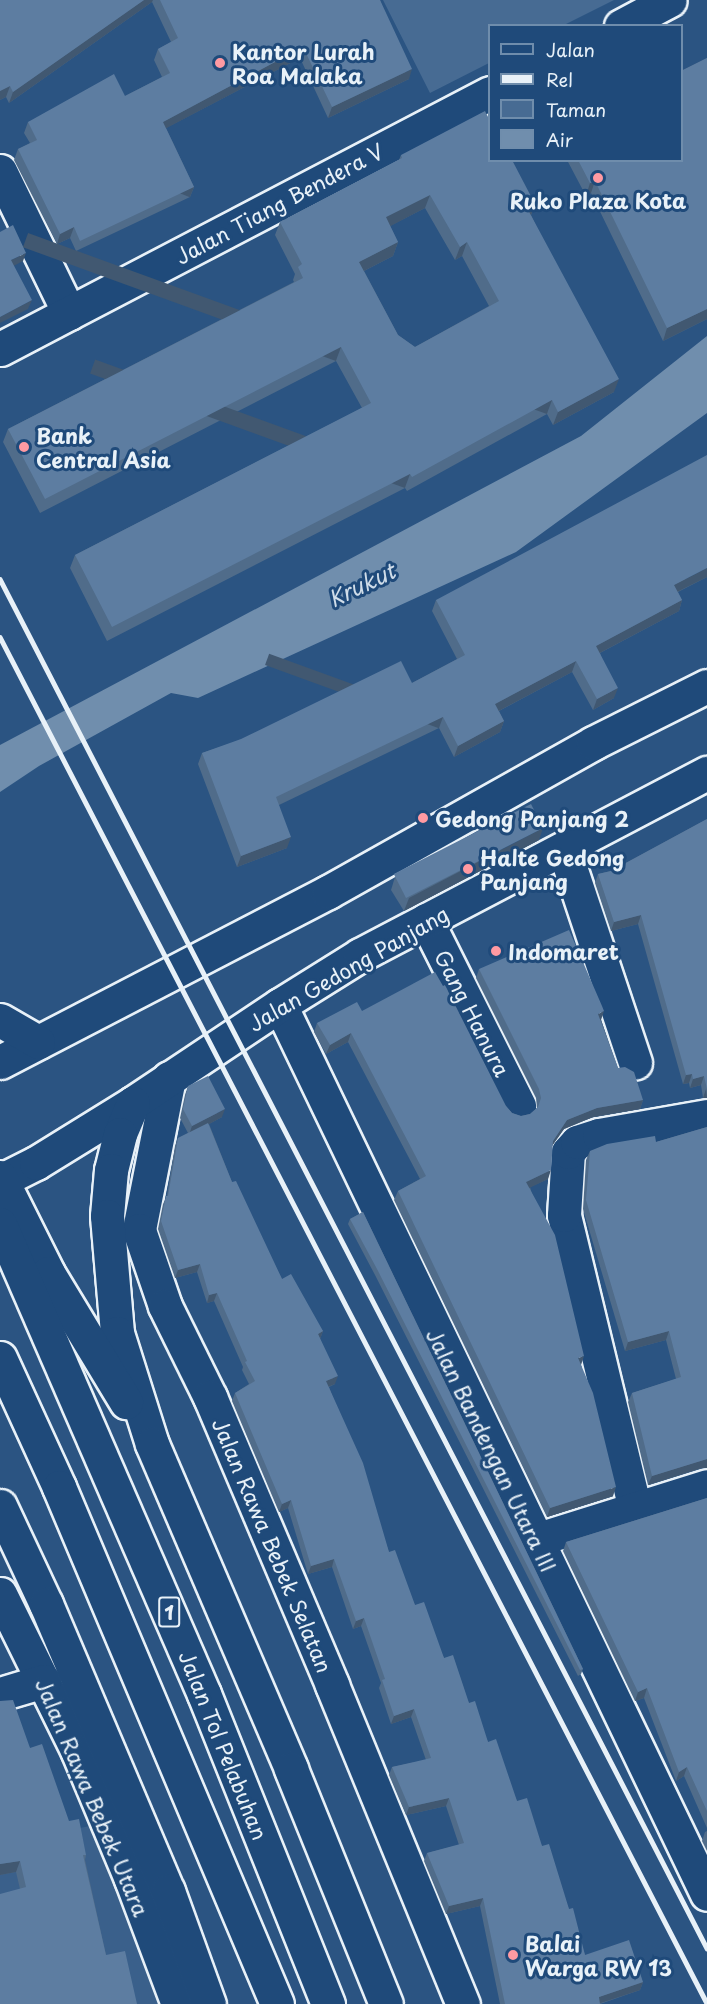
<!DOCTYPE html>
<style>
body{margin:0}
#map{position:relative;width:707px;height:2004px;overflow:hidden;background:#2b5482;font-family:"Playpen Sans",sans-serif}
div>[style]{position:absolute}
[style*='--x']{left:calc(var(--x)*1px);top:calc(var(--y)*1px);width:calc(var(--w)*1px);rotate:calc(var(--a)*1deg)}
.built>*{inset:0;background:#3a608b}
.green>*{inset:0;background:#476b93}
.water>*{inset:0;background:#708ead}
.roads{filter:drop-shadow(2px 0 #e8f1f8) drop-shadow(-2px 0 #e8f1f8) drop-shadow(0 2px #e8f1f8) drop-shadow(0 -2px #e8f1f8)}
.minor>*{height:33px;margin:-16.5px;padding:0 16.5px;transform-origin:16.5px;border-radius:16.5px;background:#1f4a7a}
.major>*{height:33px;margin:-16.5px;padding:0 16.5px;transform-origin:16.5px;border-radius:16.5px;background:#1f4a7a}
.highway>*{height:33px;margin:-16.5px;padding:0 16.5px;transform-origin:16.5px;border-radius:16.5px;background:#1f4a7a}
.rail>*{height:4.5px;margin:-2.25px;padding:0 2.25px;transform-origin:2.25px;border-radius:2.25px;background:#e8f1f8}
.wall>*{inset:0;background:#506c8a}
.shaded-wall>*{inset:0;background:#415871;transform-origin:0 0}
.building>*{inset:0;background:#5d7da1;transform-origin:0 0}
.dots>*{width:16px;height:16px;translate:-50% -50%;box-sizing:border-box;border:3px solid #1f4a7a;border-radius:50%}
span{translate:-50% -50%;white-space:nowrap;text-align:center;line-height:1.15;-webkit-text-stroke:6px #1f4a7a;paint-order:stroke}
.shield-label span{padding:2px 4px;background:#1f4a7a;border:2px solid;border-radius:4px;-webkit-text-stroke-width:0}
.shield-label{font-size:20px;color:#e8f1f8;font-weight:700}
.poi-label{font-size:21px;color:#e8f1f8;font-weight:700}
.left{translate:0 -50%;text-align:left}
.street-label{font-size:21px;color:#e8f1f8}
.water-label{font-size:22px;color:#d0dde9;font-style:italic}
.legend{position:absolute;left:488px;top:24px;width:195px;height:138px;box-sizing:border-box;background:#1f4a7a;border:2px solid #6f8dac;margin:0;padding:8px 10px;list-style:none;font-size:18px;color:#e8f1f8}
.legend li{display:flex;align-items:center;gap:12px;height:30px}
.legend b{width:30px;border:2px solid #6f8dac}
</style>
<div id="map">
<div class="built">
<i style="clip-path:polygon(100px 1824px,168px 2004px,0 2004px,0 1844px)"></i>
</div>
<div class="green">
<i style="clip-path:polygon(383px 0,614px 0,564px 25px,490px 26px,489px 63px,430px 93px)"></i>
</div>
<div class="water">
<i style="clip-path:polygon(707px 336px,707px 413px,516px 552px,198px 698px,171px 693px,39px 766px,0 792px,0 745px,581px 436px)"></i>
</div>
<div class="roads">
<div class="minor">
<i style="--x:621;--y:26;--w:55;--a:-28"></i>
<i style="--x:0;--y:171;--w:158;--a:64.1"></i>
<i style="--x:0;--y:349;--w:553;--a:-27.58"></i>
<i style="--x:564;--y:849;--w:225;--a:71.6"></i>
<i style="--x:426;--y:920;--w:208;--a:63.4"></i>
<i style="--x:280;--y:1005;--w:986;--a:64.34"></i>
<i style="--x:169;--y:1078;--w:155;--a:101.2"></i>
<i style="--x:139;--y:1230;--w:80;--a:71.1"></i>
<i style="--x:165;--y:1306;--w:102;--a:63.7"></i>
<i style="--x:210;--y:1397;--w:313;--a:67"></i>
<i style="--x:332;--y:1685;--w:345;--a:67.7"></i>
<i style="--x:635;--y:1509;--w:302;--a:-103.6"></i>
<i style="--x:564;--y:1215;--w:63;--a:-86.4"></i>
<i style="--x:568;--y:1152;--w:13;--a:-48"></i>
<i style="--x:577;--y:1142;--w:23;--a:-18"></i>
<i style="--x:599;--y:1135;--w:110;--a:-10"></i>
<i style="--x:535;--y:1540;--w:180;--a:-17.4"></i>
<i style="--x:0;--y:1594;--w:176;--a:63.7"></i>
<i style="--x:78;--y:1752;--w:138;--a:67.3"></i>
<i style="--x:131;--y:1879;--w:134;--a:69.4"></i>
<i style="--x:0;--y:1694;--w:46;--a:-16.5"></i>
</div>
<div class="major">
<i style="--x:0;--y:1062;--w:369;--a:-27.4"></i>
<i style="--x:328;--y:892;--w:304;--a:-29.3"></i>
<i style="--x:593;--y:743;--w:127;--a:-26.6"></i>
<i style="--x:0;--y:1181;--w:40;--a:-26.6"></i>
<i style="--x:36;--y:1163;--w:114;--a:-31.7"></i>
<i style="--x:133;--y:1103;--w:177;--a:-33.7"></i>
<i style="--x:280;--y:1005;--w:94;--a:-32"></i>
<i style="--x:360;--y:955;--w:392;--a:-27.7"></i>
</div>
<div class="highway">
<i style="--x:0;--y:1020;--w:44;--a:30.1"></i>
<i style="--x:133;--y:1103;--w:34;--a:113"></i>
<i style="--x:120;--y:1134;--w:37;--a:104"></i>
<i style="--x:111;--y:1170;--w:46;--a:95"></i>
<i style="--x:107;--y:1216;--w:117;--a:85.1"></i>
<i style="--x:117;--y:1333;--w:116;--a:72.5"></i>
<i style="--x:152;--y:1444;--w:353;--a:66.8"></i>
<i style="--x:291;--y:1769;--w:253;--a:68"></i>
<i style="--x:0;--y:1177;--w:107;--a:63.4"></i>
<i style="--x:48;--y:1273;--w:151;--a:58.8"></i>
<i style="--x:0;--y:1224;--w:512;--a:66.54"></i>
<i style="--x:204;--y:1694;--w:334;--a:68.2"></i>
<i style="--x:0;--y:1358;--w:142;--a:65.4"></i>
<i style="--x:59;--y:1487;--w:561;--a:67.14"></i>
<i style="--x:0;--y:1506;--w:108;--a:64.9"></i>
<i style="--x:46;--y:1604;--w:312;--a:67"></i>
<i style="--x:168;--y:1891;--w:120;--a:70.1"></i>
</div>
</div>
<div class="rail">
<i style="--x:0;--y:579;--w:1541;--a:62.69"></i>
<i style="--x:0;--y:637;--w:1538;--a:62.64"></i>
</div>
<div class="wall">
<i style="clip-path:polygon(0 0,380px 0,409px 79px,328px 118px,300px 58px,166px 128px,194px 187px,190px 197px,76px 251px,70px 238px,57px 244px,14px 160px,18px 149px,30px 143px,24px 133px,28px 122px,125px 96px,162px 77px,154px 60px,158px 49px,171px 42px,152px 2px,9px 103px,6px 97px,0 100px)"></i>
<i style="clip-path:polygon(707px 58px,707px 319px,663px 341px,591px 193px,586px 196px,567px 160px,681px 160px,683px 70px)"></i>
<i style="clip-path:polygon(evenodd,401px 155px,535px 204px,531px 215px,614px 392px,553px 425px,547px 414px,407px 491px,405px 488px,107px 641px,70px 568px,75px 555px,362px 408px,336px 361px,40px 513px,3px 442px,8px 429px,294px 282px,293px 280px,295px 274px,275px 235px,280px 222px,399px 160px,401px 155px,425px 208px,455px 260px,462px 256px,489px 306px,415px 347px,398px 335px,364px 271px,393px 256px,398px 242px,390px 226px,425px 208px)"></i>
<i style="clip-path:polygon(707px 577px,678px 592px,682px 600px,679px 611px,600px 653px,614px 698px,593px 710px,572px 672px,499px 711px,504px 721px,500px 732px,454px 757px,439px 728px,279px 805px,287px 848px,237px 867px,198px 764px,202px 753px,412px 683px,457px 659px,432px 611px,436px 600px)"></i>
<i style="clip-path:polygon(707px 819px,707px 1098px,703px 1098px,701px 1085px,690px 1088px,689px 1083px,683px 1084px,638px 924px,611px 931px,595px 883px,598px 874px,611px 871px)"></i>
<i style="clip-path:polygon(539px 840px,404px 911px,391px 890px,395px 877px)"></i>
<i style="clip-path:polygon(479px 969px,601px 1020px,618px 1068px,643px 1100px,640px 1109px,593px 1117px,564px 1129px,552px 1146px,548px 1179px,530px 1187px,581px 1365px,613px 1496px,547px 1517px,394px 1200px,398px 1191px,420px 1179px,348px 1042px,326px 1054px,314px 1032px,317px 1023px,362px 1011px,506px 1106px,512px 1113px,521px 1116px,530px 1114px,537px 1108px,536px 1098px,476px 978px)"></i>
<i style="clip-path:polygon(188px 1086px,222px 1117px,209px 1124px,232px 1182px,282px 1279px,323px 1331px,320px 1339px,335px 1384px,329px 1387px,389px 1552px,415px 1605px,469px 1703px,517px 1801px,542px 1846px,569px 1909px,585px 1955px,643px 1982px,640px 1990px,600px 2004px,500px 2004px,480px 1906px,446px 1914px,424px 1861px,427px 1853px,459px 1845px,446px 1806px,406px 1815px,389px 1775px,392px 1767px,426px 1760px,411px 1717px,391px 1724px,379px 1688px,381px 1683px,361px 1626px,353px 1629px,332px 1567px,308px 1574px,288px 1508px,279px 1512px,232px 1401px,235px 1393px,249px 1384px,242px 1370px,243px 1367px,214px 1301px,207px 1303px,197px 1272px,175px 1278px,158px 1229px,163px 1204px,167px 1196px,175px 1146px,178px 1138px,188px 1133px,180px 1118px,185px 1095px)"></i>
<i style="clip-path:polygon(707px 1127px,707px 1468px,702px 1468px,648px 1485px,628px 1402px,632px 1393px,676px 1379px,666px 1340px,625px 1351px,583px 1209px,586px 1160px,590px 1151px,656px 1142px)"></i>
<i style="clip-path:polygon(363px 1212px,583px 1669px,581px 1674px,578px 1676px,375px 1275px,348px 1224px,350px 1219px)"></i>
<i style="clip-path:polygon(707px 1498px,707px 1828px,684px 1776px,676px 1781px,644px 1698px,635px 1701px,563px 1551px,566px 1542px)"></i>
<i style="clip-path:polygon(0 1701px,30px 1748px,86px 1855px,85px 1860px,106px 1955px,137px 2004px,20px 1889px,16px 1872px,0 1875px)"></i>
<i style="clip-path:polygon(707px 1831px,707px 1851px,702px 1841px,705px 1832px)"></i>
</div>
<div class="shaded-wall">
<i style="clip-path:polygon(144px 0,153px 0,152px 2px,9px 103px,13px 92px)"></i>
<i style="clip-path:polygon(303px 47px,300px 58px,159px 132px,163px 122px)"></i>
<i style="clip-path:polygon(412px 69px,409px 79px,328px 118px,332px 107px)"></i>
<i style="clip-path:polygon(10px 86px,6px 97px,0 100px,0 91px)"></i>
<i style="clip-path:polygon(595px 181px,591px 193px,586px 196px,590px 183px)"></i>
<i style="left:194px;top:187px;width:11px;height:126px;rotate:112deg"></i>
<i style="clip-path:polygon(430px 195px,425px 208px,381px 231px,386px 217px)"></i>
<i style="clip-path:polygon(535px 204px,530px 218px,527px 208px)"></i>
<i style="clip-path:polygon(74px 227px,70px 238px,57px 244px,60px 234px)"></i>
<i style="clip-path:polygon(398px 242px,393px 256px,354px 276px,359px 262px)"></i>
<i style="clip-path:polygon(467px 242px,462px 256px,455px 260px,460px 247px)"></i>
<i style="clip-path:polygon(26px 253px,23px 261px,8px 269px,11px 260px)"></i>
<i style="clip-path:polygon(32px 300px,28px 309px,0 323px,0 317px)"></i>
<i style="clip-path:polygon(707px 309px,707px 319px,663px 341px,667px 328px)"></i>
<i style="left:341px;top:347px;width:15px;height:333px;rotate:110deg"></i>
<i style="clip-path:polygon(619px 379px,614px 392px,553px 425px,558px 412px)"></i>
<i style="left:552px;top:400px;width:15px;height:160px;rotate:110deg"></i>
<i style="left:410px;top:474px;width:15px;height:335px;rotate:110deg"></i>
<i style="clip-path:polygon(707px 568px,707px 577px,671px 595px,674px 585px)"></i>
<i style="clip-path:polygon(682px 600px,679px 611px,592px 657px,596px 646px)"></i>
<i style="clip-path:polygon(576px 661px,572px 672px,491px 715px,495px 704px)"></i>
<i style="clip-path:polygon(618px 688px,614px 698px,593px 710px,597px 699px)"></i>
<i style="left:443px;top:717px;width:12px;height:185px;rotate:110deg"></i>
<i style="clip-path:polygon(504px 721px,500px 732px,454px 757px,458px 746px)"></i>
<i style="clip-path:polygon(543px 828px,539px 840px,404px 911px,409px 898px)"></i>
<i style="clip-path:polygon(291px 837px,287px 848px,237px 867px,241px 856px)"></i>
<i style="clip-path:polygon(641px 915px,638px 924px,611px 931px,614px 922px)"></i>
<i style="clip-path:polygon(604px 1011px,601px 1020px,595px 1023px,598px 1014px)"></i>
<i style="clip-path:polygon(351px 1033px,348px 1042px,326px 1054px,330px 1045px)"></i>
<i style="clip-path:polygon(692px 1074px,689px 1083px,683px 1084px,686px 1075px)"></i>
<i style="clip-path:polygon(704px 1076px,701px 1085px,690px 1088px,693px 1079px)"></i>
<i style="clip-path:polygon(706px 1089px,707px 1098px,703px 1098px)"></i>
<i style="clip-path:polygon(643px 1100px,640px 1109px,593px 1117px,564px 1129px,549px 1150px,553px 1141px,567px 1120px,597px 1108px)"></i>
<i style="clip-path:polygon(225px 1109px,222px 1117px,189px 1135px,192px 1126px)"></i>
<i style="clip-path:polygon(551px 1170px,548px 1179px,523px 1191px,526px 1182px)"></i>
<i style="clip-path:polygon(200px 1264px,197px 1272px,175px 1278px,178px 1270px)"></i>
<i style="clip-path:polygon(217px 1293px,214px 1301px,207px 1303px,209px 1295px)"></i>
<i style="clip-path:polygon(323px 1331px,320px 1339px,318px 1334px)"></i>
<i style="clip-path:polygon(669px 1331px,666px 1340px,625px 1351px,628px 1342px)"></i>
<i style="clip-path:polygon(584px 1356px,581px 1365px,578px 1358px)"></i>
<i style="clip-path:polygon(338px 1376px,335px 1384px,323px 1389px,326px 1381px)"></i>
<i style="clip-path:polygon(707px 1459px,707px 1468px,702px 1468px,648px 1485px,652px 1476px)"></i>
<i style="clip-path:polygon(616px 1487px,613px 1496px,547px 1517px,550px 1508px)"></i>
<i style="clip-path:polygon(291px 1500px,288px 1508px,279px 1512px,282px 1504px)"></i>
<i style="clip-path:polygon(334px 1559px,332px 1567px,308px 1574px,311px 1566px)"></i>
<i style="clip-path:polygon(364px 1618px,361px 1626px,353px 1629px,356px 1621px)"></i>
<i style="clip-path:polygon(647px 1688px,644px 1698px,635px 1701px,638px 1692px)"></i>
<i style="clip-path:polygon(414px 1709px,411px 1717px,391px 1724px,394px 1716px)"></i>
<i style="clip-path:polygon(687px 1767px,684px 1776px,676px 1781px,679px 1772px)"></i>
<i style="clip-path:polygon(449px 1798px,446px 1806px,406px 1815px,409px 1807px)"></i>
<i style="clip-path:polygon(20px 1861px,16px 1872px,0 1875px,0 1864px)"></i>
<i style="clip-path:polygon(483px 1898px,480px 1906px,446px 1914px,449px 1906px)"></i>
<i style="clip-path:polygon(643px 1982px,640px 1990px,598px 2004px,599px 1997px)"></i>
</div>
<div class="building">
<i style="clip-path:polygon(0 0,144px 0,13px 92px,10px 86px,0 91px)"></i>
<i style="clip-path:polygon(160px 0,380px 0,412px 69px,332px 107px,303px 47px,163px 122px,194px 187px,80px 241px,74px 227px,60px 234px,18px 149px,37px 140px,28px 122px,114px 74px,125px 96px,170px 73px,158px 49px,178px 38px)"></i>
<i style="clip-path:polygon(707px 58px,707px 309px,667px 328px,595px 181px,590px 183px,578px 160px,681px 160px,681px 67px,683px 70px)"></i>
<i style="clip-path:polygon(evenodd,485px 111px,489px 119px,489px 160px,512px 160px,535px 204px,527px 208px,619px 379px,558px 412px,552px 400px,412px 477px,410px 474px,112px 627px,75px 555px,371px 403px,341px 347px,45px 499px,8px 429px,303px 278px,298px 267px,302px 264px,280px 222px,402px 158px,401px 155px,485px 111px,430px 195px,460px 247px,467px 242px,499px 301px,415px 347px,398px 335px,359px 262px,398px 242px,386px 217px,430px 195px)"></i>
<i style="clip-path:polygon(13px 225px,26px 253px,11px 260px,32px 300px,0 317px,0 232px)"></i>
<i style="clip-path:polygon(707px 455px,707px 568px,674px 585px,682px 600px,596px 646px,618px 688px,597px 699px,576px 661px,495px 704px,504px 721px,458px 746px,443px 717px,276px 797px,291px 837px,241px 856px,202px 753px,241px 739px,401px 661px,412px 683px,465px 655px,436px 600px)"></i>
<i style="left:531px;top:804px;width:27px;height:154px;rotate:63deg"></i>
<i style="clip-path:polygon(707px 819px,707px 1089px,704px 1076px,693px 1079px,692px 1074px,686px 1075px,641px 915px,614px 922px,598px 874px,611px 871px)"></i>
<i style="clip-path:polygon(569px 930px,602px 1006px,604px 1011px,598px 1014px,618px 1068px,625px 1067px,634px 1072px,643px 1100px,597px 1108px,567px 1120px,553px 1141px,551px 1170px,526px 1182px,555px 1235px,584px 1356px,578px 1358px,593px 1393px,616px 1487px,550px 1508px,398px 1191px,426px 1176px,351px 1033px,330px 1045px,317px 1023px,357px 1002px,362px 1011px,435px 972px,443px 986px,445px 985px,506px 1106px,512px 1113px,521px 1116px,530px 1114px,538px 1107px,541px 1098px,539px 1089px,479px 969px)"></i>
<i style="clip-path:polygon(208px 1076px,225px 1109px,192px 1126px,183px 1109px,188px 1086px)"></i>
<i style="clip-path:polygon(208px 1123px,232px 1182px,236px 1181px,282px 1279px,291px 1274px,323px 1331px,318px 1334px,338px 1376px,326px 1381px,363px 1463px,389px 1552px,395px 1550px,415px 1605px,424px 1602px,444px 1658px,453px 1655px,469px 1703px,475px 1701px,488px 1742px,496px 1739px,517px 1801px,527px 1798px,542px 1846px,549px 1844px,569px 1909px,573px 1908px,585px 1955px,629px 1940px,643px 1982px,599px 1997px,600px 2004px,505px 2004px,483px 1898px,449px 1906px,427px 1853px,464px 1843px,449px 1798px,409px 1807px,392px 1767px,431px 1758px,414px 1709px,394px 1716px,382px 1680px,385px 1679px,364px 1618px,356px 1621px,334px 1559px,311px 1566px,291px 1500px,282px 1504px,235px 1393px,255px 1381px,245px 1362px,247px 1361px,217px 1293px,209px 1295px,200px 1264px,178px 1270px,161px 1221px,166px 1196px,168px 1196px,178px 1138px)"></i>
<i style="clip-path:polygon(707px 1127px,707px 1459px,652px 1476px,632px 1393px,681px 1377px,669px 1331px,628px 1342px,586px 1200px,590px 1151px,607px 1144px,655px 1136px,656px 1142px)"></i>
<i style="clip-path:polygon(363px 1212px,583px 1669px,580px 1670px,377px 1269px,350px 1219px)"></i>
<i style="clip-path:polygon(707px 1498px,707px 1811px,687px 1767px,679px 1772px,647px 1688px,638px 1692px,566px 1542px)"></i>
<i style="clip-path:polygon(13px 1700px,30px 1748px,42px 1744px,69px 1821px,79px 1819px,86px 1855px,83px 1855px,106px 1955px,125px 1951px,137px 2004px,0 2004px,0 1894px,26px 1887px,20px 1861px,0 1864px,0 1701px)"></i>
</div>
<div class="dots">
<i style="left:220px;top:63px;background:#ff9aa2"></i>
<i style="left:598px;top:178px;background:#ff9aa2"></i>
<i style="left:24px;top:447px;background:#ff9aa2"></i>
<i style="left:423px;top:818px;background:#ff9aa2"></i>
<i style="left:468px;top:869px;background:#ff9aa2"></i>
<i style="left:496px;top:951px;background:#ff9aa2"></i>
<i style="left:513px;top:1955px;background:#ff9aa2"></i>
</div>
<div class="shield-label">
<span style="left:169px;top:1612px">1</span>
</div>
<div class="poi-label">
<span class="left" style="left:232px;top:63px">Kantor Lurah<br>Roa Malaka</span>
<span style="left:598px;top:200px">Ruko Plaza Kota</span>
<span class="left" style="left:36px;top:447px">Bank<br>Central Asia</span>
<span class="left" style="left:435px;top:818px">Gedong Panjang 2</span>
<span class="left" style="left:480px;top:869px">Halte Gedong<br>Panjang</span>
<span class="left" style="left:508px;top:951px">Indomaret</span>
<span class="left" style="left:525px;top:1955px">Balai<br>Warga RW 13</span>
</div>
<div class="street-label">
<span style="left:279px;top:203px;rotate:-28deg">Jalan Tiang Bendera V</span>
<span style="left:348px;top:968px;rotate:-30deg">Jalan Gedong Panjang</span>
<span style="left:473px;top:1013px;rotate:63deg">Gang Hanura</span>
<span style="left:492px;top:1450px;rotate:64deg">Jalan Bandengan Utara III</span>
<span style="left:273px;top:1545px;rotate:67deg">Jalan Rawa Bebek Selatan</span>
<span style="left:224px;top:1745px;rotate:68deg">Jalan Tol Pelabuhan</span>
<span style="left:93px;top:1797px;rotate:67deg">Jalan Rawa Bebek Utara</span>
</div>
<div class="water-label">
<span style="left:361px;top:584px;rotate:-26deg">Krukut</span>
</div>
<ul class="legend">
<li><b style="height:8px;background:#1f4a7a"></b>Jalan</li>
<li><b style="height:8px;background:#e8f1f8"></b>Rel</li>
<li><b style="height:16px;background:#476b93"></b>Taman</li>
<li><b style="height:16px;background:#708ead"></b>Air</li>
</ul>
</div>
